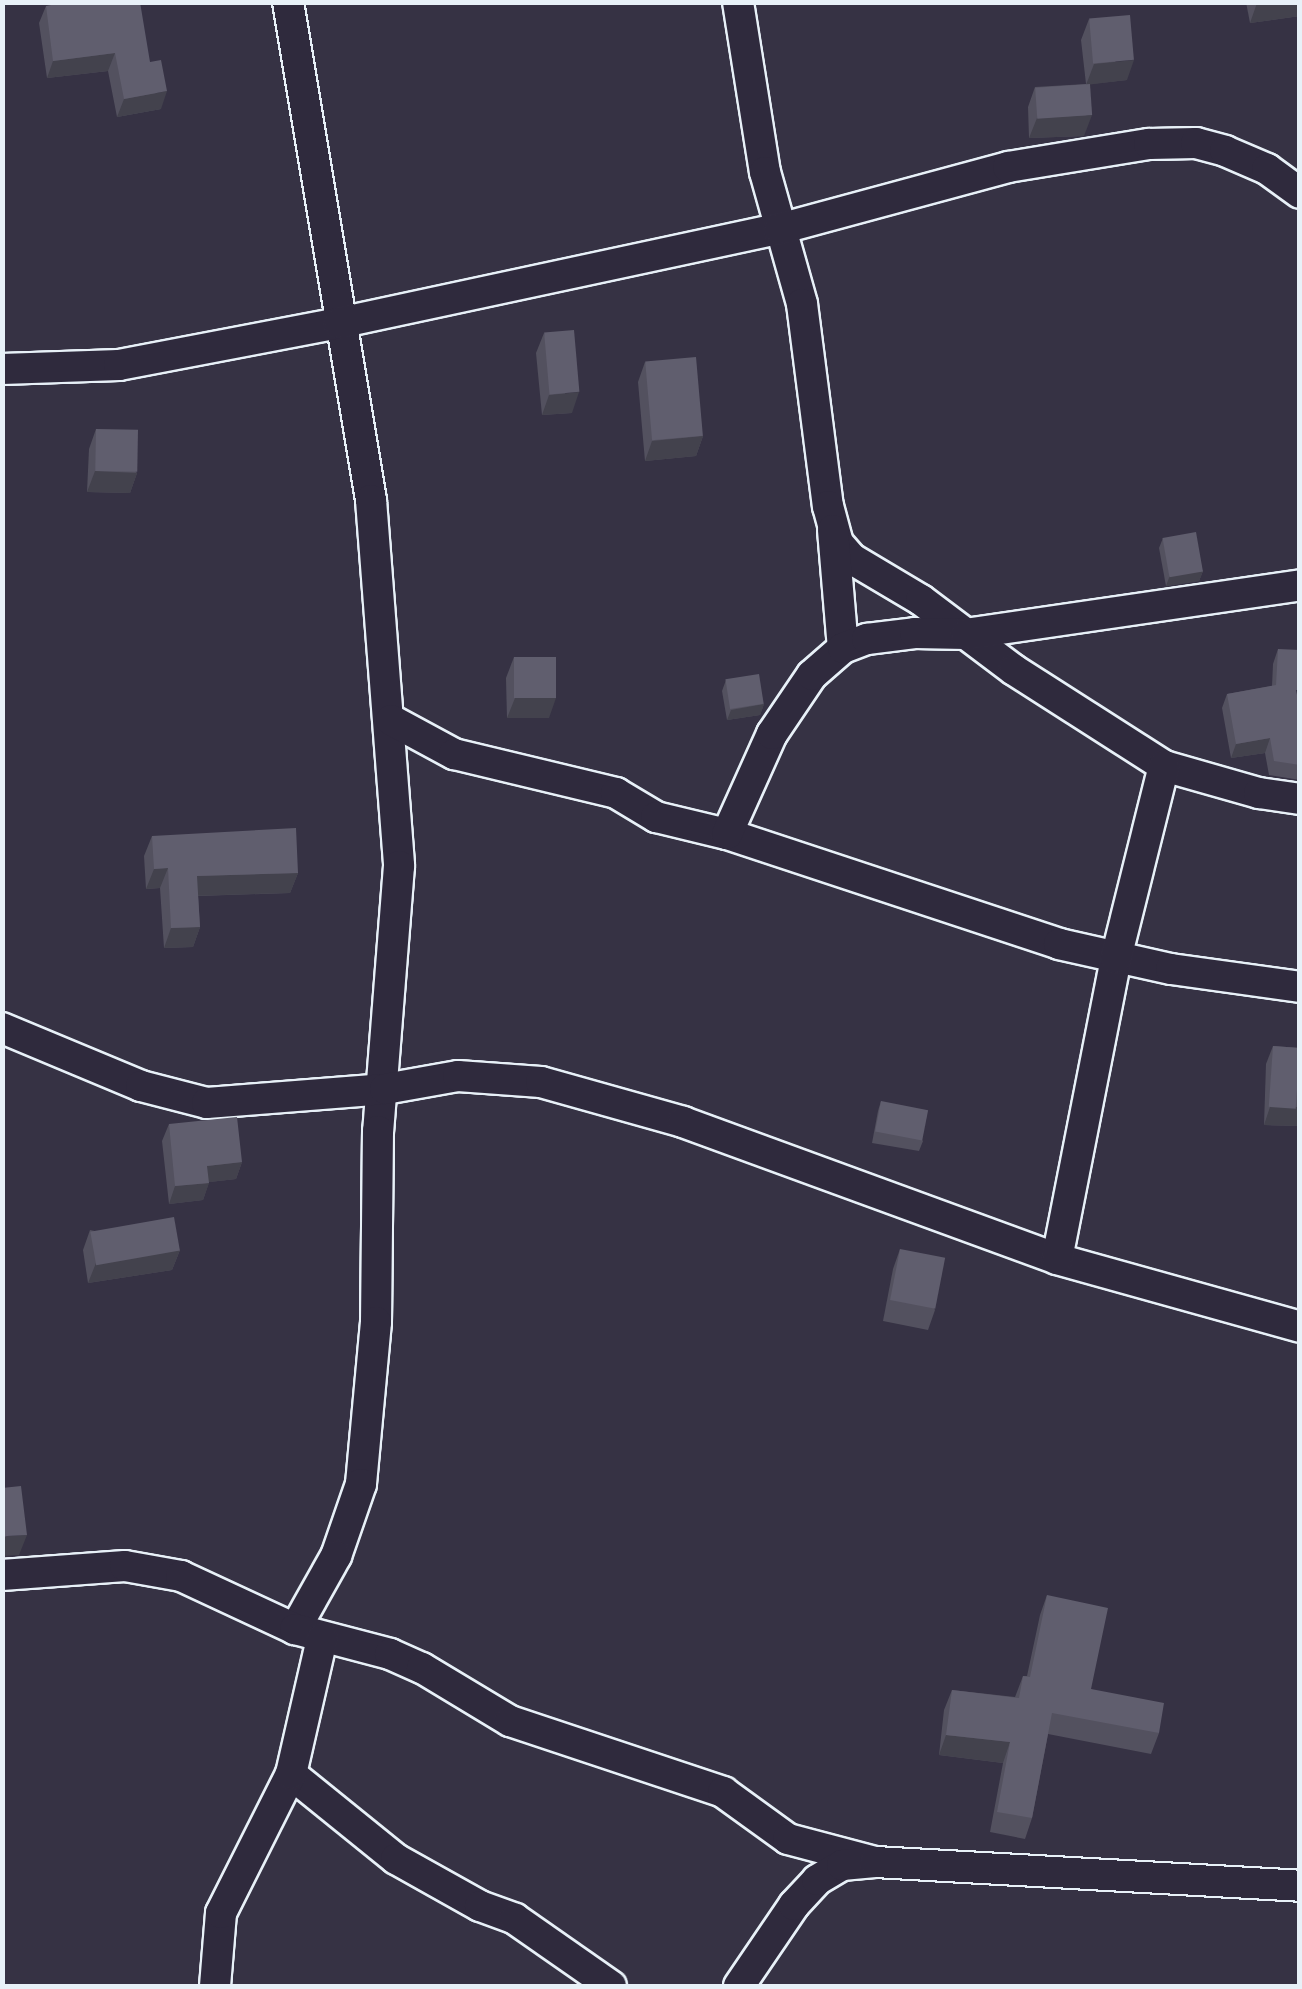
<!DOCTYPE html>
<style>
body{margin:0}
#map{position:relative;width:1302px;height:1989px;overflow:hidden;background:#363244;font-family:"Playpen Sans",sans-serif}
div>[style]{position:absolute}
[style*='--x']{left:calc(var(--x)*1px);top:calc(var(--y)*1px);width:calc(var(--w)*1px);rotate:calc(var(--a)*1deg)}
.roads{filter:drop-shadow(2px 0 #e8f1f8) drop-shadow(-2px 0 #e8f1f8) drop-shadow(0 2px #e8f1f8) drop-shadow(0 -2px #e8f1f8)}
.minor>*{height:30px;margin:-15px;padding:0 15px;transform-origin:15px;border-radius:15px;background:#2f2a3d}
.wall>*{inset:0;background:#53515f}
.shaded-wall>*{inset:0;background:#43424d}
.building>*{inset:0;background:#605e6e;transform-origin:0 0}
span{translate:-50% -50%;white-space:nowrap;text-align:center;line-height:1.15;-webkit-text-stroke:8px #2f2a3d;paint-order:stroke}
.frame{position:absolute;inset:0;border:5px solid #e8f1f8;pointer-events:none}
</style>
<div id="map">
<div class="roads">
<div class="minor">
<i style="--x:288;--y:2;--w:505;--a:80.54"></i>
<i style="--x:371;--y:500;--w:367;--a:85.6"></i>
<i style="--x:399;--y:866;--w:266;--a:94.5"></i>
<i style="--x:378;--y:1131;--w:191;--a:90.6"></i>
<i style="--x:376;--y:1322;--w:163;--a:95.3"></i>
<i style="--x:361;--y:1484;--w:76;--a:109.1"></i>
<i style="--x:336;--y:1556;--w:84;--a:119.3"></i>
<i style="--x:738;--y:2;--w:172;--a:81"></i>
<i style="--x:765;--y:172;--w:137;--a:74.3"></i>
<i style="--x:802;--y:304;--w:204;--a:82.7"></i>
<i style="--x:828;--y:506;--w:38;--a:75"></i>
<i style="--x:838;--y:543;--w:21;--a:49"></i>
<i style="--x:852;--y:559;--w:80;--a:30.7"></i>
<i style="--x:921;--y:600;--w:116;--a:37"></i>
<i style="--x:1014;--y:670;--w:178;--a:32.6"></i>
<i style="--x:1164;--y:766;--w:99;--a:15.9"></i>
<i style="--x:1259;--y:793;--w:41;--a:8.3"></i>
<i style="--x:2;--y:369;--w:117;--a:-2"></i>
<i style="--x:119;--y:365;--w:224;--a:-10.8"></i>
<i style="--x:339;--y:323;--w:450;--a:-12.1"></i>
<i style="--x:779;--y:229;--w:237;--a:-15.1"></i>
<i style="--x:1008;--y:167;--w:143;--a:-9.3"></i>
<i style="--x:1149;--y:144;--w:47;--a:-1.2"></i>
<i style="--x:1196;--y:143;--w:30;--a:15"></i>
<i style="--x:1225;--y:151;--w:46;--a:23.2"></i>
<i style="--x:1267;--y:169;--w:41;--a:36"></i>
<i style="--x:833;--y:530;--w:118;--a:85.2"></i>
<i style="--x:391;--y:720;--w:72;--a:28.4"></i>
<i style="--x:454;--y:754;--w:167;--a:13.5"></i>
<i style="--x:616;--y:793;--w:47;--a:31"></i>
<i style="--x:656;--y:817;--w:73;--a:13.5"></i>
<i style="--x:727;--y:834;--w:350;--a:18.3"></i>
<i style="--x:1059;--y:944;--w:115;--a:12.6"></i>
<i style="--x:1171;--y:969;--w:130;--a:7.9"></i>
<i style="--x:727;--y:834;--w:110;--a:-65.8"></i>
<i style="--x:772;--y:734;--w:71;--a:-55.9"></i>
<i style="--x:812;--y:675;--w:41;--a:-41.1"></i>
<i style="--x:843;--y:648;--w:26;--a:-21"></i>
<i style="--x:867;--y:639;--w:48;--a:-7.1"></i>
<i style="--x:915;--y:633;--w:51;--a:1.1"></i>
<i style="--x:966;--y:634;--w:338;--a:-8.3"></i>
<i style="--x:2;--y:1028;--w:151;--a:22.6"></i>
<i style="--x:141;--y:1086;--w:68;--a:14.4"></i>
<i style="--x:207;--y:1103;--w:179;--a:-4.5"></i>
<i style="--x:385;--y:1089;--w:74;--a:-10.1"></i>
<i style="--x:458;--y:1076;--w:83;--a:4.1"></i>
<i style="--x:541;--y:1082;--w:148;--a:15.7"></i>
<i style="--x:683;--y:1122;--w:398;--a:20.1"></i>
<i style="--x:1057;--y:1259;--w:252;--a:15.6"></i>
<i style="--x:1057;--y:1259;--w:307;--a:-78.9"></i>
<i style="--x:1116;--y:958;--w:198;--a:-76"></i>
<i style="--x:2;--y:1575;--w:123;--a:-4.2"></i>
<i style="--x:125;--y:1566;--w:57;--a:10.1"></i>
<i style="--x:181;--y:1576;--w:126;--a:24.9"></i>
<i style="--x:295;--y:1629;--w:98;--a:14.7"></i>
<i style="--x:390;--y:1654;--w:35;--a:24"></i>
<i style="--x:422;--y:1668;--w:103;--a:31.1"></i>
<i style="--x:510;--y:1721;--w:225;--a:18.4"></i>
<i style="--x:723;--y:1792;--w:80;--a:35.9"></i>
<i style="--x:788;--y:1839;--w:90;--a:14.8"></i>
<i style="--x:291;--y:1774;--w:135;--a:39"></i>
<i style="--x:396;--y:1859;--w:96;--a:29.2"></i>
<i style="--x:480;--y:1906;--w:37;--a:20"></i>
<i style="--x:515;--y:1919;--w:117;--a:34.9"></i>
<i style="--x:215;--y:1986;--w:73;--a:-85.3"></i>
<i style="--x:221;--y:1913;--w:156;--a:-63.3"></i>
<i style="--x:291;--y:1774;--w:139;--a:-77.1"></i>
<i style="--x:739;--y:1986;--w:98;--a:-55.8"></i>
<i style="--x:794;--y:1905;--w:34;--a:-47"></i>
<i style="--x:817;--y:1880;--w:29;--a:-31"></i>
<i style="--x:842;--y:1865;--w:33;--a:-5"></i>
<i style="--x:875;--y:1862;--w:426;--a:3.2"></i>
</div>
</div>
<div class="wall">
<i style="clip-path:polygon(1246px 2px,1300px 2px,1300px 16px,1250px 23px)"></i>
<i style="clip-path:polygon(46px 6px,150px 62px,161px 109px,117px 117px,108px 71px,47px 78px,39px 23px)"></i>
<i style="clip-path:polygon(1089px 19px,1127px 80px,1090px 84px,1084px 136px,1029px 138px,1028px 107px,1035px 87px,1086px 84px,1081px 40px)"></i>
<i style="clip-path:polygon(544px 333px,572px 413px,542px 415px,536px 353px)"></i>
<i style="clip-path:polygon(645px 362px,703px 436px,696px 456px,645px 461px,638px 382px)"></i>
<i style="clip-path:polygon(96px 429px,137px 473px,130px 493px,87px 492px,89px 449px)"></i>
<i style="clip-path:polygon(1163px 538px,1203px 571px,1199px 581px,1166px 586px,1159px 548px)"></i>
<i style="clip-path:polygon(1278px 649px,1300px 709px,1300px 780px,1269px 775px,1265px 753px,1231px 758px,1222px 708px,1227px 694px,1272px 686px,1273px 664px)"></i>
<i style="clip-path:polygon(514px 657px,549px 718px,507px 718px,506px 678px)"></i>
<i style="clip-path:polygon(726px 680px,764px 704px,760px 715px,727px 720px,722px 691px)"></i>
<i style="clip-path:polygon(152px 836px,298px 873px,290px 893px,198px 896px,200px 927px,193px 947px,164px 948px,160px 888px,146px 889px,144px 856px)"></i>
<i style="clip-path:polygon(1273px 1046px,1300px 1048px,1300px 1126px,1264px 1125px,1266px 1064px)"></i>
<i style="clip-path:polygon(881px 1101px,923px 1141px,919px 1151px,872px 1143px,878px 1111px)"></i>
<i style="clip-path:polygon(169px 1124px,242px 1162px,236px 1179px,209px 1182px,203px 1200px,169px 1204px,162px 1141px)"></i>
<i style="clip-path:polygon(90px 1230px,180px 1250px,172px 1270px,88px 1283px,83px 1250px)"></i>
<i style="clip-path:polygon(900px 1249px,935px 1310px,928px 1330px,883px 1321px,893px 1269px)"></i>
<i style="clip-path:polygon(1047px 1595px,1091px 1689px,1159px 1733px,1151px 1754px,1048px 1734px,1032px 1818px,1025px 1839px,990px 1832px,1003px 1763px,939px 1755px,944px 1710px,952px 1690px,1015px 1697px,1023px 1676px,1027px 1676px,1040px 1615px)"></i>
</div>
<div class="shaded-wall">
<i style="clip-path:polygon(1300px 2px,1300px 16px,1250px 23px,1257px 3px)"></i>
<i style="clip-path:polygon(115px 53px,108px 71px,47px 78px,53px 61px)"></i>
<i style="clip-path:polygon(1134px 60px,1127px 80px,1086px 85px,1094px 64px)"></i>
<i style="clip-path:polygon(167px 91px,161px 109px,117px 117px,124px 99px)"></i>
<i style="clip-path:polygon(1092px 115px,1084px 136px,1029px 138px,1037px 118px)"></i>
<i style="clip-path:polygon(579px 392px,572px 413px,542px 415px,549px 395px)"></i>
<i style="clip-path:polygon(703px 436px,696px 456px,645px 461px,652px 441px)"></i>
<i style="clip-path:polygon(95px 471px,137px 473px,130px 493px,87px 492px)"></i>
<i style="clip-path:polygon(1203px 571px,1199px 581px,1166px 586px,1170px 575px)"></i>
<i style="clip-path:polygon(515px 698px,556px 698px,549px 718px,507px 718px)"></i>
<i style="clip-path:polygon(764px 704px,760px 715px,727px 720px,731px 710px)"></i>
<i style="clip-path:polygon(1270px 738px,1265px 753px,1231px 758px,1236px 744px)"></i>
<i style="clip-path:polygon(168px 868px,160px 888px,146px 889px,154px 869px)"></i>
<i style="clip-path:polygon(298px 873px,290px 893px,190px 896px,197px 876px)"></i>
<i style="clip-path:polygon(200px 927px,193px 947px,164px 948px,171px 928px)"></i>
<i style="clip-path:polygon(1270px 1107px,1300px 1107px,1300px 1126px,1264px 1125px)"></i>
<i style="clip-path:polygon(242px 1162px,236px 1179px,201px 1183px,207px 1166px)"></i>
<i style="clip-path:polygon(209px 1183px,203px 1200px,169px 1204px,175px 1186px)"></i>
<i style="clip-path:polygon(180px 1250px,172px 1270px,88px 1283px,96px 1263px)"></i>
<i style="clip-path:polygon(27px 1535px,19px 1555px,2px 1556px,2px 1538px,7px 1536px)"></i>
<i style="clip-path:polygon(946px 1735px,1010px 1742px,1003px 1763px,939px 1755px)"></i>
</div>
<div class="building">
<i style="clip-path:polygon(66px 2px,140px 2px,150px 62px,161px 60px,167px 91px,124px 99px,115px 53px,53px 61px,46px 6px)"></i>
<i style="left:1130px;top:15px;width:45px;height:41px;rotate:85deg"></i>
<i style="left:1090px;top:84px;width:31px;height:55px;rotate:86deg"></i>
<i style="left:574px;top:330px;width:62px;height:30px;rotate:85deg"></i>
<i style="left:696px;top:357px;width:79px;height:51px;rotate:85deg"></i>
<i style="left:96px;top:429px;width:42px;height:42px;rotate:1deg"></i>
<i style="left:1196px;top:532px;width:40px;height:34px;rotate:80deg"></i>
<i style="clip-path:polygon(1278px 649px,1300px 650px,1300px 690px,1296px 690px,1300px 709px,1300px 765px,1274px 761px,1270px 738px,1236px 744px,1227px 694px,1276px 685px)"></i>
<i style="left:514px;top:657px;width:42px;height:41px"></i>
<i style="left:759px;top:674px;width:30px;height:34px;rotate:81deg"></i>
<i style="clip-path:polygon(296px 828px,298px 873px,197px 876px,200px 927px,171px 928px,168px 868px,154px 869px,152px 836px)"></i>
<i style="left:1273px;top:1046px;width:27px;height:61px;rotate:4deg"></i>
<i style="left:881px;top:1101px;width:48px;height:31px;rotate:11deg"></i>
<i style="clip-path:polygon(237px 1117px,242px 1162px,207px 1166px,209px 1183px,175px 1186px,169px 1124px)"></i>
<i style="left:174px;top:1217px;width:34px;height:85px;rotate:80deg"></i>
<i style="left:900px;top:1249px;width:46px;height:52px;rotate:11deg"></i>
<i style="clip-path:polygon(21px 1486px,27px 1535px,7px 1536px,2px 1538px,2px 1488px)"></i>
<i style="clip-path:polygon(1047px 1595px,1108px 1608px,1091px 1689px,1164px 1703px,1159px 1733px,1052px 1713px,1032px 1818px,997px 1812px,1010px 1742px,946px 1735px,952px 1690px,1019px 1698px,1023px 1676px,1030px 1677px)"></i>
</div>
<div class="frame"></div>
</div>
